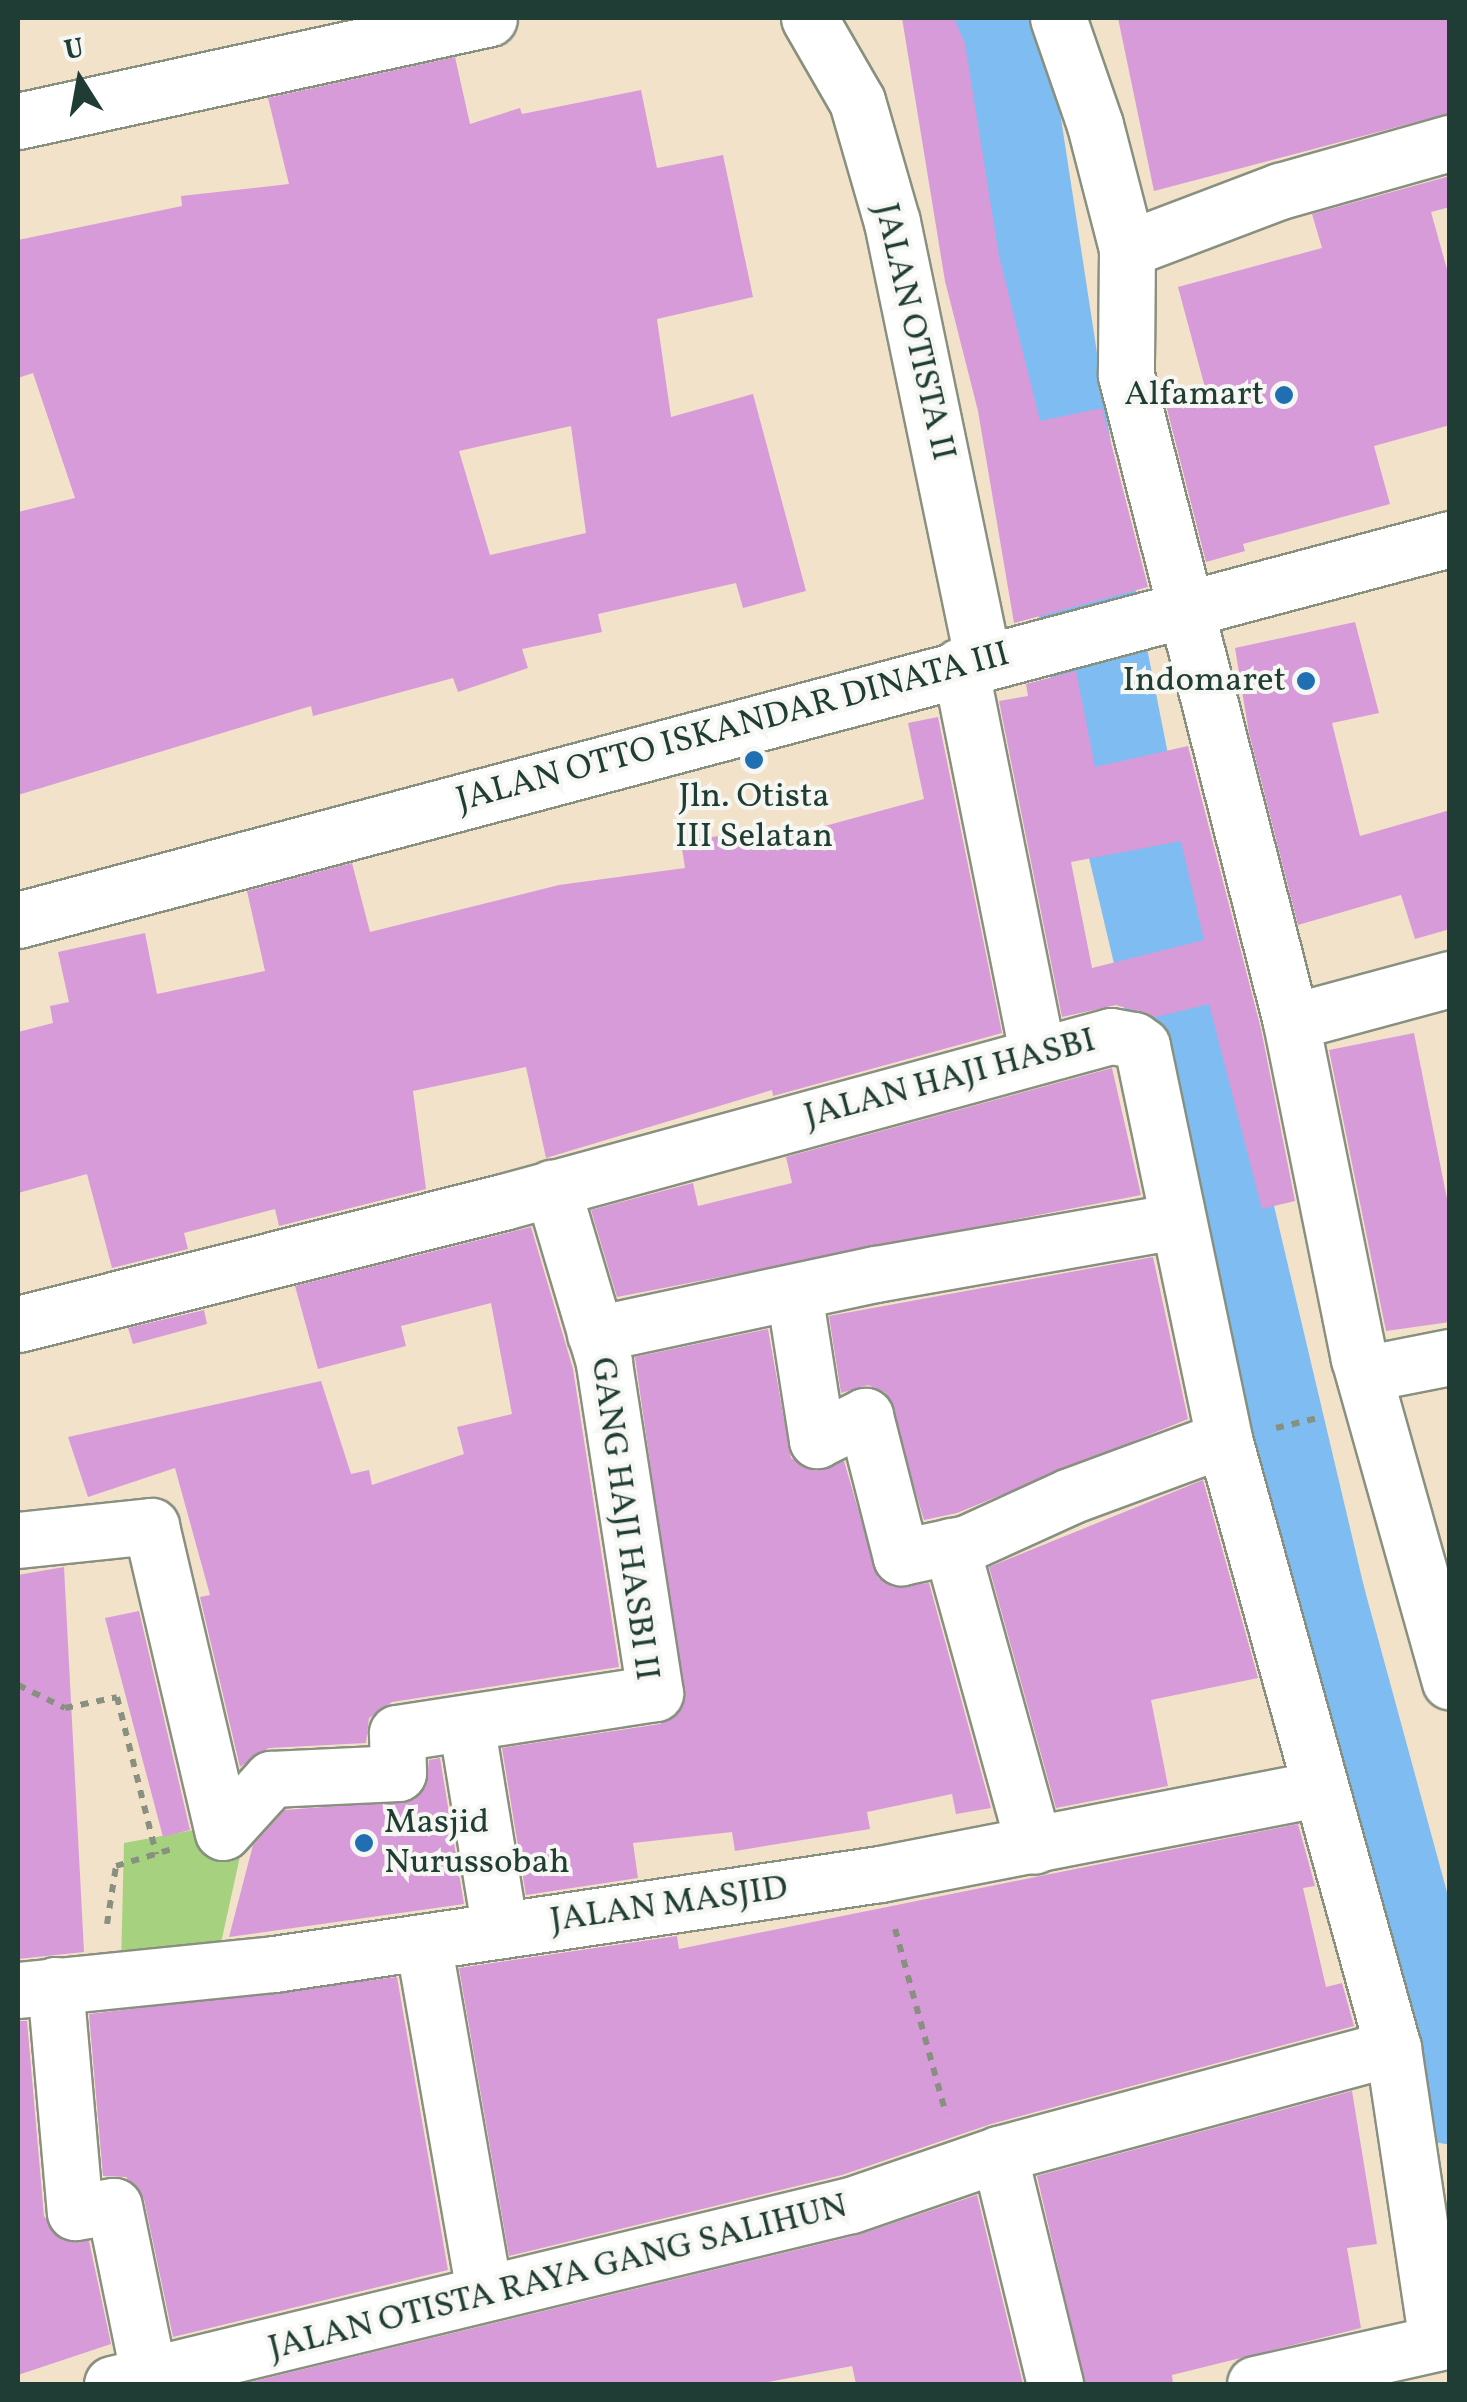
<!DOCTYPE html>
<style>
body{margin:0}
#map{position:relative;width:1467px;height:2402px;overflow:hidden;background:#f2e2ca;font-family:Vollkorn,serif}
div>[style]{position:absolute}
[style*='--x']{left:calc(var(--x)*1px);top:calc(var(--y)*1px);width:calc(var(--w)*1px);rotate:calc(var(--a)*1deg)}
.green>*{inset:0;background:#a6d17e}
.river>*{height:100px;margin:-50px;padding:0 50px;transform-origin:50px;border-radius:50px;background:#7ebcf2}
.building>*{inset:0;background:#d79bd9}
.path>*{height:6px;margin-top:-3px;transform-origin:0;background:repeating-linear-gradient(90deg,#88907f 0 8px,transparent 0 16px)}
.roads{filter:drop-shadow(2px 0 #88907f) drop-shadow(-2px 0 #88907f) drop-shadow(0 2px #88907f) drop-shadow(0 -2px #88907f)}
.minor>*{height:55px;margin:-27.5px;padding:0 27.5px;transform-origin:27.5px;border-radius:27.5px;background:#fff}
.tertiary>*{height:55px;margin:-27.5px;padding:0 27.5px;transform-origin:27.5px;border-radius:27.5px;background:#fff}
.dots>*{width:28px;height:28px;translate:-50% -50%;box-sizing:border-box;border:5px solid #f6f6f2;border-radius:50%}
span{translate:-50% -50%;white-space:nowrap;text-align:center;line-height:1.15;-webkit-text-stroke:8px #f6f6f2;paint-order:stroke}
.street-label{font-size:35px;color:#1f3d34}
.poi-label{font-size:35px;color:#1f3d34}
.right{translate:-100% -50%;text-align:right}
.left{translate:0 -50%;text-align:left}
.frame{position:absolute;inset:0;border:20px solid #1f3d34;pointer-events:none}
.north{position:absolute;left:30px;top:30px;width:100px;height:100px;-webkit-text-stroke:8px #f6f6f2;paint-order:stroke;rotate:349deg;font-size:28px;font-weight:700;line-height:40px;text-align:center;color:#1f3d34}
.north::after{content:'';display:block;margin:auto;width:35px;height:45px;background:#1f3d34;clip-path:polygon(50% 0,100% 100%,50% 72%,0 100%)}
</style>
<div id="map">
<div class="green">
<i style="clip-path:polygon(248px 1820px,219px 1952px,121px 1965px,124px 1843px)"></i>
</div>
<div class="river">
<i style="--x:995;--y:18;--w:540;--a:81.27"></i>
<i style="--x:1077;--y:552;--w:232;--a:78.8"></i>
<i style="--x:1122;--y:780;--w:844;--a:76.71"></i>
<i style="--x:1316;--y:1601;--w:511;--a:74.79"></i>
</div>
<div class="building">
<i style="clip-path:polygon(902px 18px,954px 18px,965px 44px,999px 256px,1040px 421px,1102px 408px,1148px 587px,1014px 623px,978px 411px,945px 281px)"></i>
<i style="clip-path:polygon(1118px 18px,1450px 18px,1450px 113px,1154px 191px)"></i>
<i style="clip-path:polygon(evenodd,455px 57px,470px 124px,520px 108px,522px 114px,641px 90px,657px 168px,723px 155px,753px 297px,657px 319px,671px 417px,753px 394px,806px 591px,743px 608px,736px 583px,598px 614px,602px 632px,522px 649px,528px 668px,458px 692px,453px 678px,313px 716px,311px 706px,18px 795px,18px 512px,75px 498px,33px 373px,18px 378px,18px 240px,182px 206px,181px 196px,289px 184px,268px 98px,455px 57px,571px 426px,586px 533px,490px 555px,459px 451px,571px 426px)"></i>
<i style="clip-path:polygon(1450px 176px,1450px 207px,1431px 212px,1450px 280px,1450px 425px,1374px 446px,1390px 504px,1243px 544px,1245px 551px,1206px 562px,1166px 405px,1207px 395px,1178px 287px,1322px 248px,1312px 214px)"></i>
<i style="clip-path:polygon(1355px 622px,1379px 713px,1332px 723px,1360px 836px,1450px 810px,1450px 929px,1415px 939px,1401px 895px,1298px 925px,1249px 733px,1235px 648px)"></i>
<i style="clip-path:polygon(evenodd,1076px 671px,1095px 767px,1188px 746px,1261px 1029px,1295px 1201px,1262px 1209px,1209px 1004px,1156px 1017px,1116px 1005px,1062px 1017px,999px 701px,1028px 696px,1026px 684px,1076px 671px,1181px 841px,1204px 940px,1092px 968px,1071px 862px,1181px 841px)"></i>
<i style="clip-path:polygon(938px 717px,1002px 1033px,773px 1096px,772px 1090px,546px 1158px,526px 1067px,413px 1091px,426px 1189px,279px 1226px,275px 1209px,184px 1233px,188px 1249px,112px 1268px,87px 1174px,18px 1193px,18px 1032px,53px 1023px,50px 1006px,69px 1002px,58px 952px,145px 933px,157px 994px,265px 971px,247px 891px,352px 863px,370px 932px,559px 885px,685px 868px,681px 842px,775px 827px,777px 839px,924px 799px,908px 723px)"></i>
<i style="clip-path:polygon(1414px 1033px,1450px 1214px,1450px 1322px,1386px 1331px,1329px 1050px)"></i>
<i style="clip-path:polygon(1112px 1068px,1141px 1195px,617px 1297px,591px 1210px,693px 1183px,698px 1206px,792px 1183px,786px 1157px)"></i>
<i style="clip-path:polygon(531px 1227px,573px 1369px,619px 1667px,392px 1702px,369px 1718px,366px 1743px,269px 1748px,240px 1767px,200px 1597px,210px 1595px,175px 1468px,88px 1497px,68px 1437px,321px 1381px,351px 1474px,369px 1470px,372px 1485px,464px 1454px,457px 1427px,512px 1414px,491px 1303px,401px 1326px,406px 1346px,318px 1369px,295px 1286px)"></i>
<i style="clip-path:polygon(1153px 1257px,1188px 1419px,957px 1513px,924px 1520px,886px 1393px,868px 1385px,841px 1393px,829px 1316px)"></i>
<i style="clip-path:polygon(204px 1310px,207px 1324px,133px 1344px,128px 1328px)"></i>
<i style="clip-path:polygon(768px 1329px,791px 1458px,816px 1471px,844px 1461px,878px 1578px,893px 1587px,929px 1583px,991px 1808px,956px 1814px,952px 1794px,867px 1812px,870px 1829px,735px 1851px,732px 1832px,633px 1843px,638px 1878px,526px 1895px,502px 1748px,660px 1724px,684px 1703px,635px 1357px)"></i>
<i style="clip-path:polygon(1203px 1480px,1258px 1678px,1151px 1700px,1168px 1786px,1056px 1808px,989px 1567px)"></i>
<i style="clip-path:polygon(64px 1567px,84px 1952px,18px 1959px,18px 1575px)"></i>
<i style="clip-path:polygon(139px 1611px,190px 1830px,163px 1837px,105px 1618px)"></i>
<i style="clip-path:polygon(440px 1758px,464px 1904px,229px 1937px,253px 1845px,285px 1810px,414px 1800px,426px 1787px,429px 1760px)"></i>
<i style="clip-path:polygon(1298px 1824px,1315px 1886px,1303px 1888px,1326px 1987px,1342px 1983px,1354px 2026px,991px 2124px,842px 2175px,509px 2256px,459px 1968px,677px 1936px,679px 1949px)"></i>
<i style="clip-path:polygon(397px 1977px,448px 2270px,173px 2337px,144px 2199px,126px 2177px,103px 2176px,89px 2014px)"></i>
<i style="clip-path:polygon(18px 2021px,27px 2021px,44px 2216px,62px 2240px,89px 2241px,111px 2344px,18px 2375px)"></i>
<i style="clip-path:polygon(1352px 2091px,1377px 2244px,1347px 2248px,1361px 2328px,1172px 2375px,1173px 2384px,1085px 2384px,1037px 2176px)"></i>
<i style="clip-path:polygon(977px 2195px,1023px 2384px,856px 2384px,852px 2366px,758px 2384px,243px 2384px,858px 2235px)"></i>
</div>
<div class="path">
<i style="--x:1276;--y:1428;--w:43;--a:-13.4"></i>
<i style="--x:18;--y:1685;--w:52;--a:26.1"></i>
<i style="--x:65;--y:1708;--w:53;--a:-11.9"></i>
<i style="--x:117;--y:1697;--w:162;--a:76"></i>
<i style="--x:107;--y:1924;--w:59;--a:-81.2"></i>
<i style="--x:116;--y:1866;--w:59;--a:-16.9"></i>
<i style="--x:895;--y:1929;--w:192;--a:74.6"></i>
</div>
<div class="roads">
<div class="minor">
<i style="--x:809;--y:18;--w:96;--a:60"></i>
<i style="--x:857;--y:101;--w:126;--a:73.9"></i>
<i style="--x:892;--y:222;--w:447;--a:78.3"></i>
<i style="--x:1058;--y:18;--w:113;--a:70.9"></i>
<i style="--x:1095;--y:125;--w:128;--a:75.5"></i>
<i style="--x:1127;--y:249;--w:126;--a:90.5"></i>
<i style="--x:1126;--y:375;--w:668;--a:75.69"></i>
<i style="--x:1291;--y:1022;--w:343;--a:78.6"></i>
<i style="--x:1359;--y:1358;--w:336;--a:74.3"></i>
<i style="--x:18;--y:121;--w:482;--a:-12.3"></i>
<i style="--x:1127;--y:249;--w:164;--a:-20.8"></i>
<i style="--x:1280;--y:191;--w:177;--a:-15.8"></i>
<i style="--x:960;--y:666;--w:397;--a:78.7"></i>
<i style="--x:1291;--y:1022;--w:165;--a:-15.1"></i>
<i style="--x:794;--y:1293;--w:149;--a:81.1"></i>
<i style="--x:817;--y:1440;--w:54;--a:-26.6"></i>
<i style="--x:865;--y:1416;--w:146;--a:75.7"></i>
<i style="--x:901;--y:1557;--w:67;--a:-12"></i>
<i style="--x:967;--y:1543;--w:113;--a:-24.5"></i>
<i style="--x:1070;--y:1496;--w:164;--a:-20.3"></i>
<i style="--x:18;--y:1324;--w:500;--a:-14.12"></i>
<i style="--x:503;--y:1202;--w:630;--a:-15.27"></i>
<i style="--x:1111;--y:1036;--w:23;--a:10"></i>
<i style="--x:1134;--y:1040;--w:10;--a:37"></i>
<i style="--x:1142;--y:1046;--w:401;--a:78.2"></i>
<i style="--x:1224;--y:1439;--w:632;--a:74.49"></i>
<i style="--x:1393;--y:2048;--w:296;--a:81.5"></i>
<i style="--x:595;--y:1334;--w:287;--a:-12.1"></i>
<i style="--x:876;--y:1274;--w:305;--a:-10"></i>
<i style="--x:1364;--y:1374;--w:88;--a:-11.2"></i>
<i style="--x:18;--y:1540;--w:134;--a:-6"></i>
<i style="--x:151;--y:1526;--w:314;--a:76.8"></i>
<i style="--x:223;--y:1832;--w:72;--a:-47.8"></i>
<i style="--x:271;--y:1779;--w:127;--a:-2.7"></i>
<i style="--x:398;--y:1773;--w:40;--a:-91.4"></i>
<i style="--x:397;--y:1733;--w:261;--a:-8.8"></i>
<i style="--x:655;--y:1693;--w:335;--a:-98.8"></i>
<i style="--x:604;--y:1362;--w:182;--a:-106.6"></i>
<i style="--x:951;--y:1546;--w:311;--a:74.5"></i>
<i style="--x:466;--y:1723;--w:210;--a:80.7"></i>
<i style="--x:423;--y:1942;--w:356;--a:80.1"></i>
<i style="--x:55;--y:1985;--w:228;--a:85"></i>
<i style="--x:75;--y:2212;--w:39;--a:-9"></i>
<i style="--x:114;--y:2206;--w:174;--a:78.4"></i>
<i style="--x:18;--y:1990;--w:257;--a:-5.8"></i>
<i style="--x:274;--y:1964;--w:613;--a:-8.45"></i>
<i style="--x:880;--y:1874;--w:444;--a:-11"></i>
<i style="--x:999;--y:2154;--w:237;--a:76.3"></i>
<i style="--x:112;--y:2384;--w:760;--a:-13.62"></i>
<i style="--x:851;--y:2205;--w:157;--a:-19"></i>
<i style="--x:999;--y:2154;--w:408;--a:-15.1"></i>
<i style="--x:1255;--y:2384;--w:200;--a:-12.7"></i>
</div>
<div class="tertiary">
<i style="--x:18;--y:920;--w:1482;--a:-14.9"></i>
</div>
</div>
<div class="dots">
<i style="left:1284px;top:395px;background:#1f6fb2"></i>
<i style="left:1306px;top:681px;background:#1f6fb2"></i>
<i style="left:754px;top:760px;background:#1f6fb2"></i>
<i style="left:364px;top:1843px;background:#1f6fb2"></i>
</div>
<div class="street-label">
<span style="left:914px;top:332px;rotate:77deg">JALAN OTISTA II</span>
<span style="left:733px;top:728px;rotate:-15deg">JALAN OTTO ISKANDAR DINATA III</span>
<span style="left:950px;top:1079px;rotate:-15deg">JALAN HAJI HASBI</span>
<span style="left:624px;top:1519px;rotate:82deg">GANG HAJI HASBI II</span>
<span style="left:669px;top:1905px;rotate:-8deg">JALAN MASJID</span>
<span style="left:558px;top:2278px;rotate:-14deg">JALAN OTISTA RAYA GANG SALIHUN</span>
</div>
<div class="poi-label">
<span class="right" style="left:1264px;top:395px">Alfamart</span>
<span class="right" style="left:1286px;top:681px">Indomaret</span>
<span style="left:754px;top:817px">Jln. Otista<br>III Selatan</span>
<span class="left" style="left:384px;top:1843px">Masjid<br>Nurussobah</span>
</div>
<div class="frame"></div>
<div class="north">U</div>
</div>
